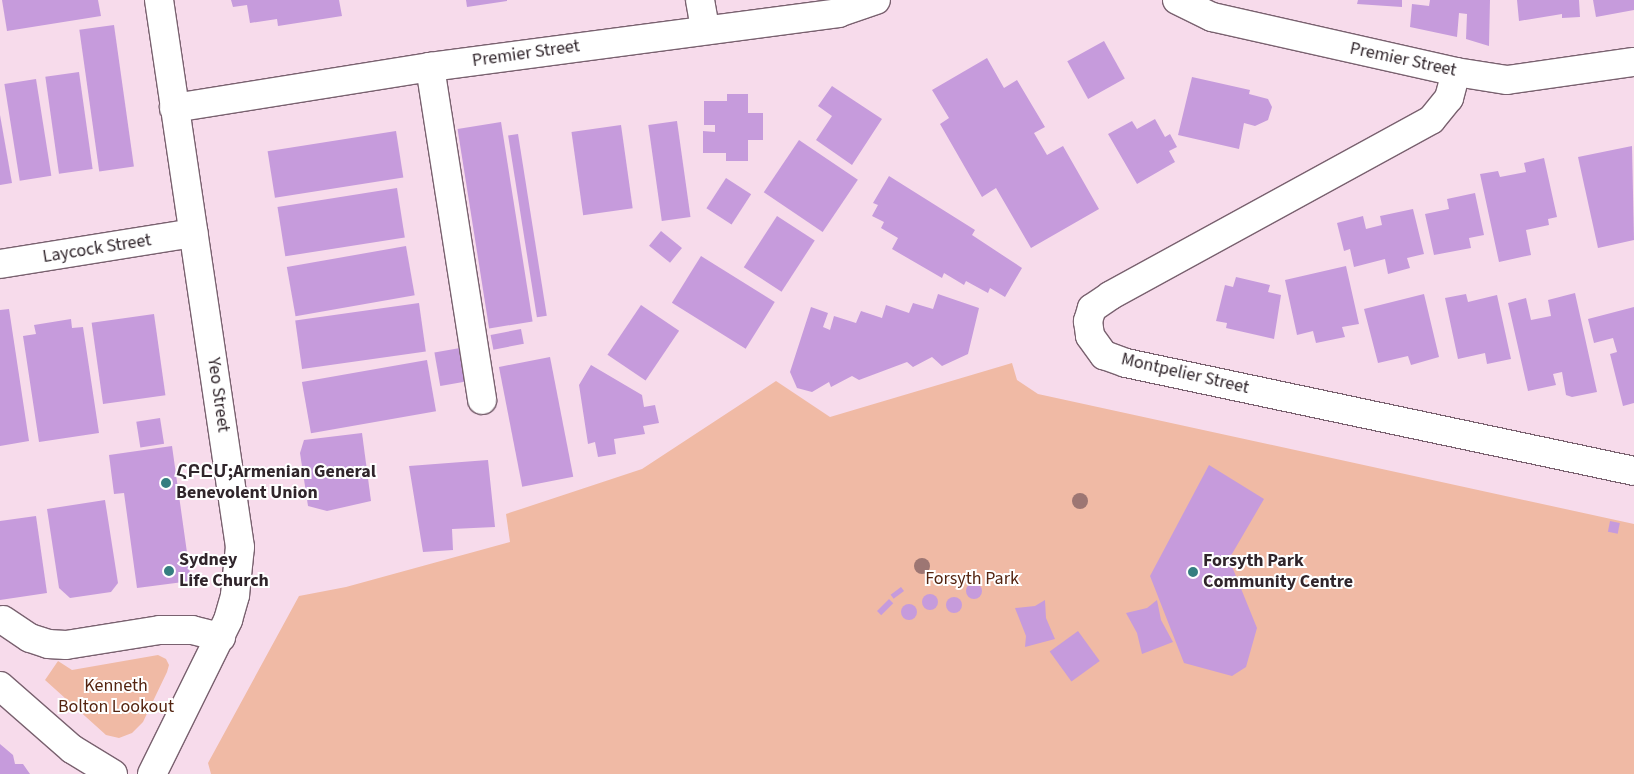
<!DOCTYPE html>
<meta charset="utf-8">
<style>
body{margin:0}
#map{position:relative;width:1634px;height:774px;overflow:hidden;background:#f7dbeb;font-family:"Source Sans 3","Noto Sans Armenian",sans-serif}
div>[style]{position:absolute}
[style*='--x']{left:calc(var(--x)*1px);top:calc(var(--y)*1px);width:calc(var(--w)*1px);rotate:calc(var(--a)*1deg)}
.green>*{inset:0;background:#f0baa5}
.building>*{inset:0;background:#c69bdc;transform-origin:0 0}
.round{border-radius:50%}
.roads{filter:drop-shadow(1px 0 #79616f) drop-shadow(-1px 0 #79616f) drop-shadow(0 1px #79616f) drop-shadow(0 -1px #79616f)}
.minor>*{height:28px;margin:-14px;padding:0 14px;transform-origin:14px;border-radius:14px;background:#fff}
.trees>*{width:16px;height:16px;margin:-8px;border-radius:50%;background:#9d7673}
.dots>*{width:14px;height:14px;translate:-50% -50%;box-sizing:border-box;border:2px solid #fff;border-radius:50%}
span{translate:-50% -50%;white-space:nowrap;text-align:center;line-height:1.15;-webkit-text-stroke:4px #fff;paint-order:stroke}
.street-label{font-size:18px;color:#30252b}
.poi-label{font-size:18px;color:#30252b;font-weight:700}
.left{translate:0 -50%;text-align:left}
.park-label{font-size:18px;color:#542410}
</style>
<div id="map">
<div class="green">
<i style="clip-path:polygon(1012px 363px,1017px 380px,1038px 394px,1634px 524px,1634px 774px,211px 774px,208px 763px,299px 596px,346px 587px,510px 542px,506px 514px,642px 469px,776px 381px,830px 417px)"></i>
<i style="clip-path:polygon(158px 655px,166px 659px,169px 665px,167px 672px,143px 722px,132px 733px,119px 738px,106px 735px,45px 680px,58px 661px,72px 670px)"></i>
</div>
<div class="building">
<i style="clip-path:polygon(2px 0,98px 0,101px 16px,7px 31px)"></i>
<i style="clip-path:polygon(231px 0,339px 0,342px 16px,278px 26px,277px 19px,250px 23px,247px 5px,233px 7px)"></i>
<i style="clip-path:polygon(466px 0,507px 0,507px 1px,467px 7px)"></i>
<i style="clip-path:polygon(1358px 0,1402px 0,1402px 7px,1357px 4px)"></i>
<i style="clip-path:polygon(1430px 0,1490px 0,1489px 46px,1466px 39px,1467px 14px,1459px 13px,1457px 37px,1410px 27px,1412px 4px,1429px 6px)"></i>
<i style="clip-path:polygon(1517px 0,1579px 0,1580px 17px,1562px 18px,1562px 14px,1519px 21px)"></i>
<i style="clip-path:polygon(1593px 0,1634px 0,1634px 10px,1596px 17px)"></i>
<i style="left:114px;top:25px;width:143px;height:35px;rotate:82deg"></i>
<i style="left:1104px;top:41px;width:43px;height:42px;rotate:61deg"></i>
<i style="clip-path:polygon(987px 58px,1004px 88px,1017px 80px,1045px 127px,1034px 133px,1047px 155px,1063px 146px,1099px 209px,1031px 248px,996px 188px,982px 197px,940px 124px,949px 118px,932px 90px)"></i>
<i style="left:79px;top:72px;width:98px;height:34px;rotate:82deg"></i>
<i style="clip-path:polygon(1192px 77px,1250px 90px,1249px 94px,1268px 99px,1272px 107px,1268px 120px,1255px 126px,1244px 123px,1239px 149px,1178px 135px)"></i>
<i style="left:36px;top:79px;width:98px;height:32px;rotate:81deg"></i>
<i style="clip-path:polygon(832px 86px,882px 119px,852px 165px,816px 140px,832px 116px,818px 106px)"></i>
<i style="clip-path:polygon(727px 94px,748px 94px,748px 113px,763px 113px,763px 140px,748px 140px,748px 161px,726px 161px,726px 153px,703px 153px,703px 131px,715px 132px,715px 125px,704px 125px,704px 101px,727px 101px)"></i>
<i style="clip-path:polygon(0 115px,12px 183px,0 185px)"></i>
<i style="clip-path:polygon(1155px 119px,1165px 137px,1170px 134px,1177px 147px,1169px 151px,1175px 162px,1137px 184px,1108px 134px,1132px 121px,1137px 129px)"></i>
<i style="left:677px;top:121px;width:97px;height:29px;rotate:82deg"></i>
<i style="left:501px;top:122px;width:202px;height:44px;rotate:81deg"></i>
<i style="left:621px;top:125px;width:84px;height:50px;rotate:82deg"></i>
<i style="left:396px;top:131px;width:47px;height:130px;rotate:81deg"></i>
<i style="left:518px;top:134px;width:184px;height:10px;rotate:81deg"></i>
<i style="left:799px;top:140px;width:71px;height:63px;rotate:34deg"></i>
<i style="clip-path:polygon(1632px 146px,1634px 240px,1598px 248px,1578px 157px)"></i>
<i style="clip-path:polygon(1544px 158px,1557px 217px,1548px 219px,1549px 225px,1526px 230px,1531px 255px,1499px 262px,1480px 174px,1498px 171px,1500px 177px,1526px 172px,1524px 163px)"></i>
<i style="clip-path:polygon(889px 176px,975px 230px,972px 235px,1022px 268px,1005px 297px,990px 288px,988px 293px,966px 281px,964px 285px,944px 273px,942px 278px,892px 249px,898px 238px,881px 228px,884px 222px,872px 216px,878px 205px,873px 203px)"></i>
<i style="left:726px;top:178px;width:30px;height:36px;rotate:33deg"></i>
<i style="left:397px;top:188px;width:50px;height:121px;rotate:81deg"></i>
<i style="clip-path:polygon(1475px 193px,1484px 235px,1469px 238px,1471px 248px,1434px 255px,1425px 214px,1449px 209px,1447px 199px)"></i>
<i style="clip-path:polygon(1413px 209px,1424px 254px,1407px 258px,1410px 268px,1388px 274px,1385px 259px,1354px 267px,1350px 249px,1344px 251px,1337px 223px,1363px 216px,1366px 229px,1382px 225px,1380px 216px)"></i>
<i style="left:777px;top:216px;width:45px;height:61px;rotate:33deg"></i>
<i style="left:661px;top:231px;width:27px;height:19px;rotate:39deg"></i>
<i style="left:406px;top:246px;width:50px;height:121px;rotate:80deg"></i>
<i style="left:701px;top:256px;width:87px;height:55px;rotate:32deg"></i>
<i style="clip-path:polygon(1346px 266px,1359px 324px,1342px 327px,1345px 337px,1316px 343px,1313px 331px,1297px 335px,1285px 280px)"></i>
<i style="clip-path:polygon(1236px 277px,1270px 285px,1268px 292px,1281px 295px,1274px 339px,1226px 328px,1227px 323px,1216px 321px,1225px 285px,1233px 287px)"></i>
<i style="clip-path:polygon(1575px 293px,1597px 392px,1572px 397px,1566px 395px,1562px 372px,1553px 374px,1556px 385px,1528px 391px,1508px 303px,1526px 298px,1531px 320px,1551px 316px,1548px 300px)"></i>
<i style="clip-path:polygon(938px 294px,979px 308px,968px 354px,942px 366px,932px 357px,913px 367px,907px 362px,859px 380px,852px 376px,831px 387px,829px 382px,812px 392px,797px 388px,790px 372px,811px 307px,828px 313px,823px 327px,830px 330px,834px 316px,856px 323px,861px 311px,882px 318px,886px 305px,909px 313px,913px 303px,933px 309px)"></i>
<i style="clip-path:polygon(1424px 294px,1439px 357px,1411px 365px,1408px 356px,1378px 363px,1364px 309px)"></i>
<i style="clip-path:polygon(1466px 294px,1468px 302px,1497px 295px,1511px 359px,1487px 364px,1485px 353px,1458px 359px,1445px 298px)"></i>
<i style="left:419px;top:303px;width:49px;height:125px;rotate:82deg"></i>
<i style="left:641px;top:305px;width:46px;height:60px;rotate:34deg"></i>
<i style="clip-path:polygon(1634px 307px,1634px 403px,1623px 406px,1610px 354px,1617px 352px,1613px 338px,1594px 343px,1588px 319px)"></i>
<i style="clip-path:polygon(9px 309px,29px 441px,0 446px,0 310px)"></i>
<i style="left:154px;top:314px;width:82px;height:63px;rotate:82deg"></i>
<i style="clip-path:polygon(71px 319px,72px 328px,83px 327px,99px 433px,39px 442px,23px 336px,36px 334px,34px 325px)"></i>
<i style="left:521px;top:329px;width:15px;height:31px;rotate:79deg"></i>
<i style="left:460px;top:348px;width:34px;height:26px;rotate:80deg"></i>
<i style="left:550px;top:357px;width:122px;height:52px;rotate:79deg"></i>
<i style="left:427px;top:360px;width:52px;height:127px;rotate:80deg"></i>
<i style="clip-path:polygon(591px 365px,642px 395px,644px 407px,655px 405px,659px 423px,643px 426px,645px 434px,614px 439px,616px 454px,598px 457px,595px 442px,588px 444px,579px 385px)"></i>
<i style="left:160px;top:418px;width:26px;height:24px;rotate:81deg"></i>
<i style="clip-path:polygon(362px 433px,371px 501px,327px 511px,308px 506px,300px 453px,304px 440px)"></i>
<i style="clip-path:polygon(172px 446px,191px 581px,137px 588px,124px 493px,114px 494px,109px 455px)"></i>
<i style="clip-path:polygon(488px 460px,495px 527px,452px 529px,453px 550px,423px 552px,409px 466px)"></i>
<i style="clip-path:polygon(1209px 465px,1264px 499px,1229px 559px,1257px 628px,1246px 667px,1232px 676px,1184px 663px,1150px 576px)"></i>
<i style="clip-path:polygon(105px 500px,118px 583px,111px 592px,70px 598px,59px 588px,47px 509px)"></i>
<i style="clip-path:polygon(36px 516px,47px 593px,0 600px,0 521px)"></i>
<i style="left:1610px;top:521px;width:10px;height:11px;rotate:11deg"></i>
<i class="round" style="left:966px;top:583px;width:16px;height:16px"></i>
<i style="left:901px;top:587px;width:5px;height:13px;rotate:53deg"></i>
<i class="round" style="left:922px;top:594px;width:16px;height:16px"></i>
<i class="round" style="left:946px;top:597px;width:16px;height:16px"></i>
<i style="left:889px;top:599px;width:6px;height:17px;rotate:45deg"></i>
<i style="clip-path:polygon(1045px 600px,1046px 618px,1055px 639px,1025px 647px,1026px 636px,1015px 608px,1035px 606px)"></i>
<i style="clip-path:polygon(1157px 600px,1161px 620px,1173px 642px,1142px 654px,1137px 633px,1126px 613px,1147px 608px)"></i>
<i class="round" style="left:901px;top:604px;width:16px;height:16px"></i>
<i style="left:1078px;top:631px;width:37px;height:35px;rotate:54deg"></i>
<i style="clip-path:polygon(0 744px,13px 755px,15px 764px,23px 764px,30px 774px,0 774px)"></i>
</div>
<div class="roads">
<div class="minor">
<i style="--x:700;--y:0;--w:29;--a:80"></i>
<i style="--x:1177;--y:0;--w:39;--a:26"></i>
<i style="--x:1212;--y:17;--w:250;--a:12.7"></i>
<i style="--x:1456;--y:72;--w:52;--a:8.9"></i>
<i style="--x:1507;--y:80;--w:128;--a:-8.1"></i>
<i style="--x:430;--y:67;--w:337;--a:81.1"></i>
<i style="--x:1456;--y:72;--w:27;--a:105"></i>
<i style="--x:1449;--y:98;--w:28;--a:129"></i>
<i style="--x:1431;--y:120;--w:366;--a:151.3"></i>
<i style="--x:1110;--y:296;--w:22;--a:146"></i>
<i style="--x:1092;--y:308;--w:14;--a:107"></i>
<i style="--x:1088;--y:321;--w:15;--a:82"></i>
<i style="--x:1090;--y:336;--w:24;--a:54"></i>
<i style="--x:1104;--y:355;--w:23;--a:20"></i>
<i style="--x:1126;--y:363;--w:519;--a:12"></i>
<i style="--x:174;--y:108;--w:259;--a:-9.1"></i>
<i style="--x:430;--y:67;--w:412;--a:-7.5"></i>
<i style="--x:838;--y:13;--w:40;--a:-18.9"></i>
<i style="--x:0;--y:264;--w:196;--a:-9.1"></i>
<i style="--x:3;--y:620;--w:32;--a:34"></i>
<i style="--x:30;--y:638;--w:19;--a:18"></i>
<i style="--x:48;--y:644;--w:18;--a:3"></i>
<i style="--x:66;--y:645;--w:95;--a:-9.1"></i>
<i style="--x:160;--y:630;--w:32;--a:0"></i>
<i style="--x:192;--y:630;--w:30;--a:14"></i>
<i style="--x:0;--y:686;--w:96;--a:41.2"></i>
<i style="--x:72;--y:749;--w:48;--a:31.4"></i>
<i style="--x:152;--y:774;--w:172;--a:-63.7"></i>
<i style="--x:228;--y:620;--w:26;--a:-74"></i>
<i style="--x:235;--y:595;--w:48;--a:-84.1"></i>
<i style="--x:240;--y:547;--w:553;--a:-98.42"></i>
</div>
</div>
<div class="trees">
<i style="left:1080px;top:501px"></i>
<i style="left:922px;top:566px"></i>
</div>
<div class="dots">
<i style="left:166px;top:483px;background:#357e80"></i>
<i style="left:169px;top:571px;background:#357e80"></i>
<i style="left:1193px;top:572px;background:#357e80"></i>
</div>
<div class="street-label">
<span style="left:526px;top:54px;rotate:-8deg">Premier Street</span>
<span style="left:1403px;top:60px;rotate:12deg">Premier Street</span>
<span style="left:97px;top:249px;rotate:-9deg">Laycock Street</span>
<span style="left:1185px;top:374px;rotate:13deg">Montpelier Street</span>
<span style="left:218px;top:395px;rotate:82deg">Yeo Street</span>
</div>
<div class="poi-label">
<span class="left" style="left:176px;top:483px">ՀԲԸՄ;Armenian General<br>Benevolent Union</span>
<span class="left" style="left:179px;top:571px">Sydney<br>Life Church</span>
<span class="left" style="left:1203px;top:572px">Forsyth Park<br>Community Centre</span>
</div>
<div class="park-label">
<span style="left:972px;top:579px">Forsyth Park</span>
<span style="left:116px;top:697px">Kenneth<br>Bolton Lookout</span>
</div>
</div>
